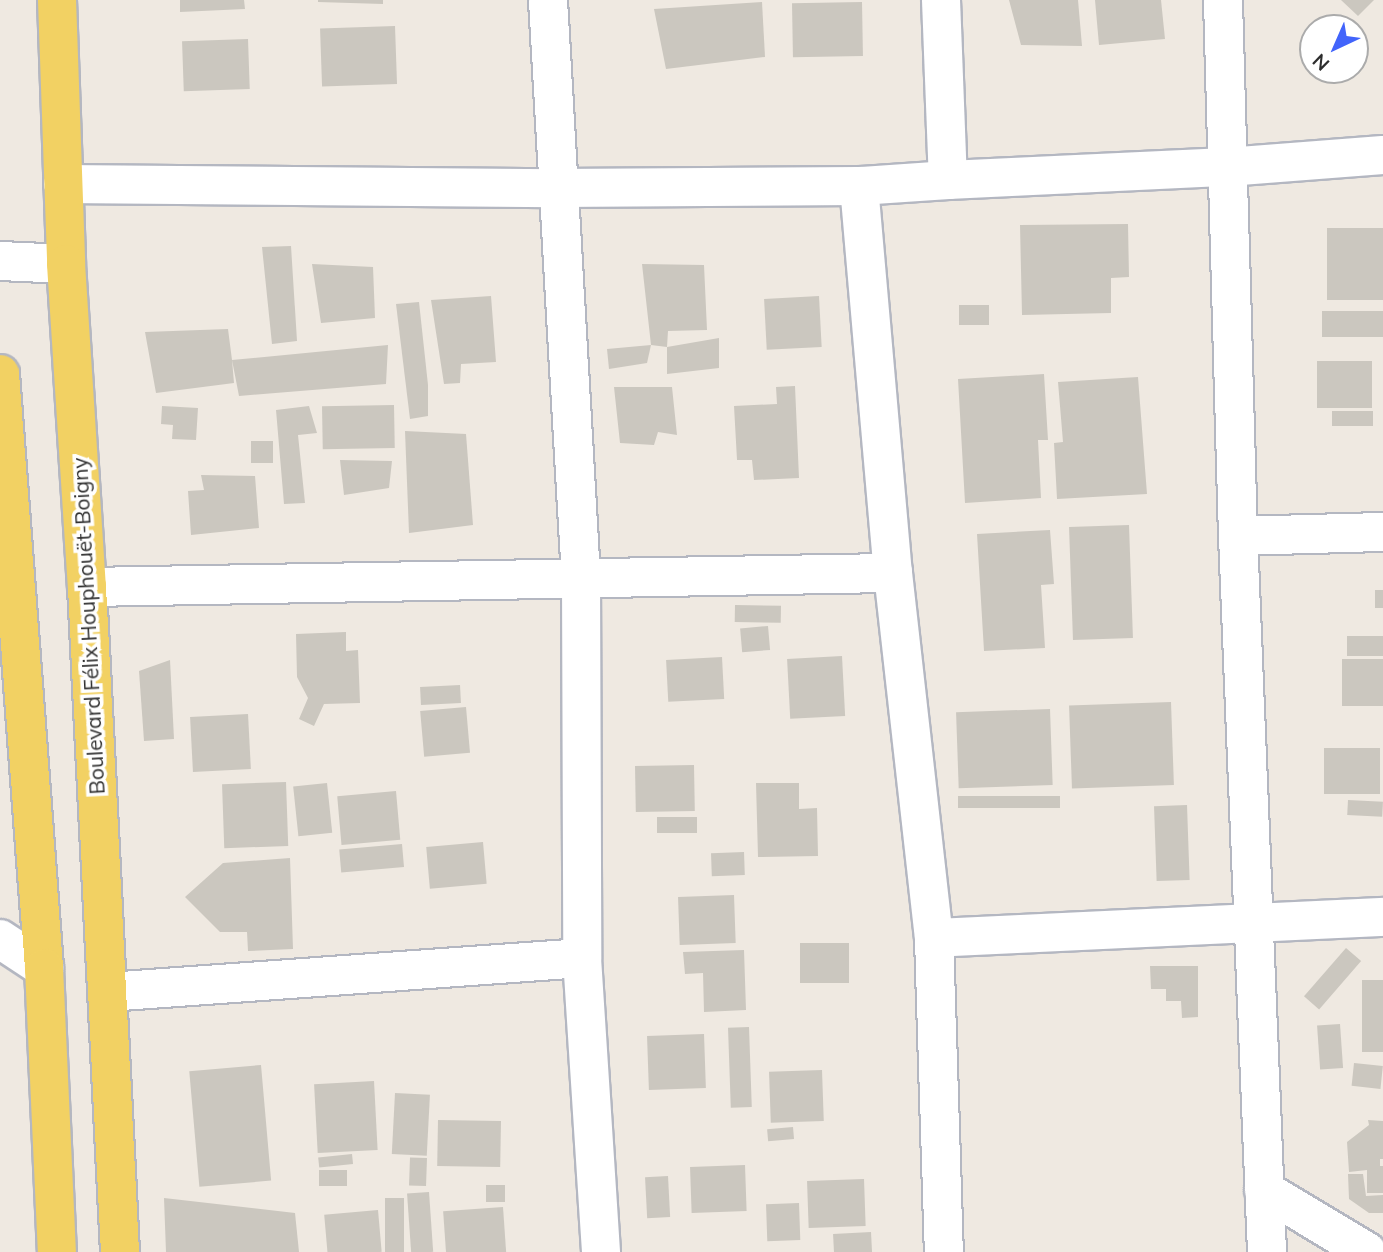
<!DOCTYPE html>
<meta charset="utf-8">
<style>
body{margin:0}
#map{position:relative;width:1383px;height:1252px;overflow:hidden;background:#efe9e1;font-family:Mulish,sans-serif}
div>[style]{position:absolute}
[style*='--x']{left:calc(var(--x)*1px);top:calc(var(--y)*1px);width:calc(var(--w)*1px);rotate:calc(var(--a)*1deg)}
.building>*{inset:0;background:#cbc7bf;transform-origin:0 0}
.roads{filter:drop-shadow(2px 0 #b4b7c1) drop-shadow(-2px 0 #b4b7c1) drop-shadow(0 2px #b4b7c1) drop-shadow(0 -2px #b4b7c1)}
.minor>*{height:38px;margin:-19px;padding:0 19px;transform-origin:19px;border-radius:19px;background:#fff}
.major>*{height:38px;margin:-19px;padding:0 19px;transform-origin:19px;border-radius:19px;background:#f2d163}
span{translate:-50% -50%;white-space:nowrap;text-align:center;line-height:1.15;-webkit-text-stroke:7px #fff;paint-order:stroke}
.street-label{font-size:21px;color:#2e2e2e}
.north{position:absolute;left:1299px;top:14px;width:70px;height:70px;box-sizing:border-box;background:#fff;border:2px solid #ababab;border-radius:50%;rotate:224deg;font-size:19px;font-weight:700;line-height:28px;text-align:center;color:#2e2e2e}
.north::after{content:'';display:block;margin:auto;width:24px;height:32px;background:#4264fb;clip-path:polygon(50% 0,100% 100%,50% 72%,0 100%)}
</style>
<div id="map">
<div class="building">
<i style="clip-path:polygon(180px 0,244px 0,245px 9px,180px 12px)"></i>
<i style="clip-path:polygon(318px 0,383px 0,383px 4px,318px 2px)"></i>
<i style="clip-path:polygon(1009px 0,1078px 0,1082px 46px,1021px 45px)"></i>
<i style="clip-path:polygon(1095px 0,1161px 0,1165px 39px,1099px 45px)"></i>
<i style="clip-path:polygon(1341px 0,1374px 0,1358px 16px)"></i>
<i style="clip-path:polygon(762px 2px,765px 57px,666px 69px,654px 9px)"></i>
<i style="left:862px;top:2px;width:54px;height:70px;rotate:89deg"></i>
<i style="left:395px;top:26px;width:58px;height:75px;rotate:88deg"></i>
<i style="left:248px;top:39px;width:50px;height:66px;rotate:88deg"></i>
<i style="clip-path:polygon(1128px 224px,1129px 277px,1111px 278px,1111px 313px,1022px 315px,1020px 225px)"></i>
<i style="left:1383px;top:228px;width:72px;height:56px;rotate:90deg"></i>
<i style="clip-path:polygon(291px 246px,297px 341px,272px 344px,262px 247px)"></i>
<i style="clip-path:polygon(312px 264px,373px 267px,375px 318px,321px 323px)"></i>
<i style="clip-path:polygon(642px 264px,704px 265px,707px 330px,668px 331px,667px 347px,651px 345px)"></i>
<i style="clip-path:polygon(491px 296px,496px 362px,461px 364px,460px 383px,444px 384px,431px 300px)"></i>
<i style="left:819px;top:296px;width:51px;height:55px;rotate:87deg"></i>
<i style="clip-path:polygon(419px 302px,428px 385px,428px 416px,410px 419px,396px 304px)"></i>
<i style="left:959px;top:305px;width:30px;height:20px"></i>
<i style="left:1383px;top:311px;width:26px;height:61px;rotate:90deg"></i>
<i style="clip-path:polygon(228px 329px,232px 360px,388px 345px,386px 384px,239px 396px,232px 360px,234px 383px,156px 393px,145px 332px)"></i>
<i style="clip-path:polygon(719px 338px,719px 368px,667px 374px,667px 347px)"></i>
<i style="clip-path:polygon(651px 345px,647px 363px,609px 369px,607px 349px)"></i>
<i style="left:1317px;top:361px;width:55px;height:47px"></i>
<i style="clip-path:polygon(1044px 374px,1048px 440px,1038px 440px,1041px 498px,965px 503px,958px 379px)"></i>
<i style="clip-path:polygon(1138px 377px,1147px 494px,1057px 499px,1054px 443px,1063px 442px,1058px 382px)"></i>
<i style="clip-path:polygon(795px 386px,799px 478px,754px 480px,752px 460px,737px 460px,734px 406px,777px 404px,776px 387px)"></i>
<i style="clip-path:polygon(614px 387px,672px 387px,677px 435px,658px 432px,654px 445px,620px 443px)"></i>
<i style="left:394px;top:405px;width:43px;height:72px;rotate:89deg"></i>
<i style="clip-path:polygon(162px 406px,198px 408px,196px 440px,172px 439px,173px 425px,161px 424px)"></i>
<i style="clip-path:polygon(309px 406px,317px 433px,298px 435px,305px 503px,284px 504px,276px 410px)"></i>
<i style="left:1373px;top:411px;width:15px;height:41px;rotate:90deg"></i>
<i style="clip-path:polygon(405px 431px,466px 434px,473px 525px,409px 533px)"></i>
<i style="left:273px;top:441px;width:22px;height:22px;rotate:90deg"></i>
<i style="clip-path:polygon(340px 460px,392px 461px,389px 488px,344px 495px)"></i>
<i style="clip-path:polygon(201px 475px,255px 476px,259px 528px,191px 535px,188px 491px,204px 490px)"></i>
<i style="left:1129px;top:525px;width:113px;height:60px;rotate:88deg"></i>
<i style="clip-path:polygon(1050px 530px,1054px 584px,1041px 585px,1045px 648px,984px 651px,977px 534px)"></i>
<i style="left:1383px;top:590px;width:18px;height:8px;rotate:90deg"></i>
<i style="left:735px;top:605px;width:46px;height:17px;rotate:1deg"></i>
<i style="left:768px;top:626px;width:24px;height:28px;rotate:85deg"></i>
<i style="clip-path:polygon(346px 632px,346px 651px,358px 650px,360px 703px,324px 704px,314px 726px,299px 719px,308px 698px,297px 677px,296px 634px)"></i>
<i style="left:1347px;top:636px;width:36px;height:20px"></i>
<i style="left:842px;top:656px;width:60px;height:55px;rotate:87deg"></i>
<i style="left:722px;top:657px;width:42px;height:56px;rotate:87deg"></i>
<i style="left:1383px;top:659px;width:47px;height:41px;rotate:90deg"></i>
<i style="clip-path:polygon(170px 660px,174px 739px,144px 741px,139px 671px)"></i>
<i style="left:460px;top:685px;width:18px;height:40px;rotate:87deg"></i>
<i style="left:1171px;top:702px;width:83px;height:102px;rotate:88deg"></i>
<i style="left:466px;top:707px;width:46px;height:46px;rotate:85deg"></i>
<i style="left:1050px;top:709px;width:76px;height:94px;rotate:88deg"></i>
<i style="left:248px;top:714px;width:55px;height:58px;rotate:87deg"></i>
<i style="left:1324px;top:748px;width:56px;height:46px"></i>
<i style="left:694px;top:765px;width:46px;height:59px;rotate:89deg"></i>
<i style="left:286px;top:782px;width:64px;height:64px;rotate:88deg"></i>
<i style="left:327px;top:783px;width:50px;height:34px;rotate:84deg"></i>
<i style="clip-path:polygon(756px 783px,799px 783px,799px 809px,817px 808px,818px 856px,758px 857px)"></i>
<i style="left:396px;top:791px;width:49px;height:59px;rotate:85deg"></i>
<i style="left:1060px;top:796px;width:12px;height:102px;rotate:90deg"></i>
<i style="left:1348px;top:800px;width:35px;height:15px;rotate:3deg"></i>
<i style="left:1187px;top:805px;width:75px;height:33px;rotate:88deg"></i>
<i style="left:697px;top:817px;width:16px;height:40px;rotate:90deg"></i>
<i style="left:483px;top:842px;width:42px;height:57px;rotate:85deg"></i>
<i style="left:402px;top:844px;width:23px;height:63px;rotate:85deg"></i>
<i style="left:744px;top:852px;width:23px;height:33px;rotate:88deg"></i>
<i style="clip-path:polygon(290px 858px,293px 949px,248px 951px,247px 932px,220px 932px,185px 897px,223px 863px)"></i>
<i style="left:734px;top:895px;width:48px;height:56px;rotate:88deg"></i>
<i style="left:800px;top:943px;width:49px;height:40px"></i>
<i style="left:1346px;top:948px;width:20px;height:64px;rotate:41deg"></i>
<i style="clip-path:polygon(744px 950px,746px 1010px,704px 1012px,703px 973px,685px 974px,683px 952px)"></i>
<i style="clip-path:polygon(1150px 966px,1198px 966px,1198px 1017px,1182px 1018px,1181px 1001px,1166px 1001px,1166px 989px,1151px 989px)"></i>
<i style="left:1383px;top:980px;width:72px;height:21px;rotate:90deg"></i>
<i style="left:1340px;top:1024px;width:44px;height:23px;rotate:86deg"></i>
<i style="left:749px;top:1027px;width:80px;height:21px;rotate:88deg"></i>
<i style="left:704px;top:1034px;width:54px;height:57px;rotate:88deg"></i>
<i style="left:1354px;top:1063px;width:29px;height:23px;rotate:6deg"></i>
<i style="left:261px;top:1065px;width:116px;height:72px;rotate:85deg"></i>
<i style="left:822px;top:1070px;width:51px;height:53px;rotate:88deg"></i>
<i style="left:374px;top:1081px;width:69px;height:60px;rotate:87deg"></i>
<i style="left:395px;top:1093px;width:35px;height:61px;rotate:3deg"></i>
<i style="left:438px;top:1120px;width:63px;height:46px;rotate:1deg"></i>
<i style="clip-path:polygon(1368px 1120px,1383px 1121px,1383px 1159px,1380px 1159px,1380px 1166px,1383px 1166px,1383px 1193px,1367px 1193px,1367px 1170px,1349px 1172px,1347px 1142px,1369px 1125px)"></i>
<i style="left:793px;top:1127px;width:12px;height:26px;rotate:85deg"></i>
<i style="left:352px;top:1154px;width:10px;height:34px;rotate:84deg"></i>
<i style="left:427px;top:1158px;width:28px;height:17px;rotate:92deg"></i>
<i style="left:745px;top:1165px;width:46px;height:55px;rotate:88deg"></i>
<i style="left:319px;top:1170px;width:28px;height:16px"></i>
<i style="clip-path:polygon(1348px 1174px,1363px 1174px,1366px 1196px,1383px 1195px,1383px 1213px,1369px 1213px,1349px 1199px)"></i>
<i style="left:668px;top:1176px;width:41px;height:23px;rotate:87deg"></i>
<i style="left:864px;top:1179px;width:47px;height:57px;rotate:88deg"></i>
<i style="left:486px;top:1185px;width:19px;height:17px"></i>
<i style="left:429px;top:1192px;width:60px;height:22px;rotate:86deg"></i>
<i style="clip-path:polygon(164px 1198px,295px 1213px,299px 1252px,166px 1252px)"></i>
<i style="left:385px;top:1198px;width:19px;height:54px"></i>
<i style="left:799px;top:1203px;width:37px;height:33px;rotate:88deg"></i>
<i style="left:503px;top:1207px;width:45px;height:60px;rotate:86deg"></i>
<i style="left:378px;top:1210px;width:42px;height:54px;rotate:85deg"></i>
<i style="left:871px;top:1232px;width:20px;height:38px;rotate:87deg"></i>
</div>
<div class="roads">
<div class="minor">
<i style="--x:548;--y:0;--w:579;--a:86.73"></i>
<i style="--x:581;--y:578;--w:380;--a:89.8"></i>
<i style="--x:582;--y:958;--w:295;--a:86.3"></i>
<i style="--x:941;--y:0;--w:180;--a:87.8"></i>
<i style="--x:948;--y:180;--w:89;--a:176.1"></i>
<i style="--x:859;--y:186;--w:388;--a:85"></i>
<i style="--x:893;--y:573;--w:367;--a:83.6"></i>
<i style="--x:934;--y:938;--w:314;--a:88.2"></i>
<i style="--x:1223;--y:0;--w:536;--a:88.4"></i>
<i style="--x:1238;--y:536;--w:717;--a:87.68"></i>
<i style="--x:948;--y:180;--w:279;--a:-2.7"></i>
<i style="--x:1227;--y:167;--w:156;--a:-4.4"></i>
<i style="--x:63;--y:184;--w:494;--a:0.5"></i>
<i style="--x:557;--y:188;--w:302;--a:-0.4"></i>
<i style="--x:0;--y:261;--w:66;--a:2.6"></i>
<i style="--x:1238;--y:536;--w:145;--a:-1.6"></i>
<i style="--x:87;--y:587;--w:806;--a:-1"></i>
<i style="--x:934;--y:938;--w:449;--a:-2.7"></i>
<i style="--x:0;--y:939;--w:53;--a:33.4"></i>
<i style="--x:108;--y:992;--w:475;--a:-4.1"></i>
<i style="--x:1264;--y:1190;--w:120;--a:31"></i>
</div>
<div class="major">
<i style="--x:57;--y:0;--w:264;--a:88"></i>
<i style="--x:66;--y:264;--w:324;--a:86.3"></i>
<i style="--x:87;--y:587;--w:666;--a:87.16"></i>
<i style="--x:0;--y:374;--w:596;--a:85.76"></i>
<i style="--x:44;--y:968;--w:284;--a:87.4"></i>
</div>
</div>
<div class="street-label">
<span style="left:88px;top:626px;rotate:-93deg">Boulevard Félix Houphouët-Boigny</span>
</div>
<div class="north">N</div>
</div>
